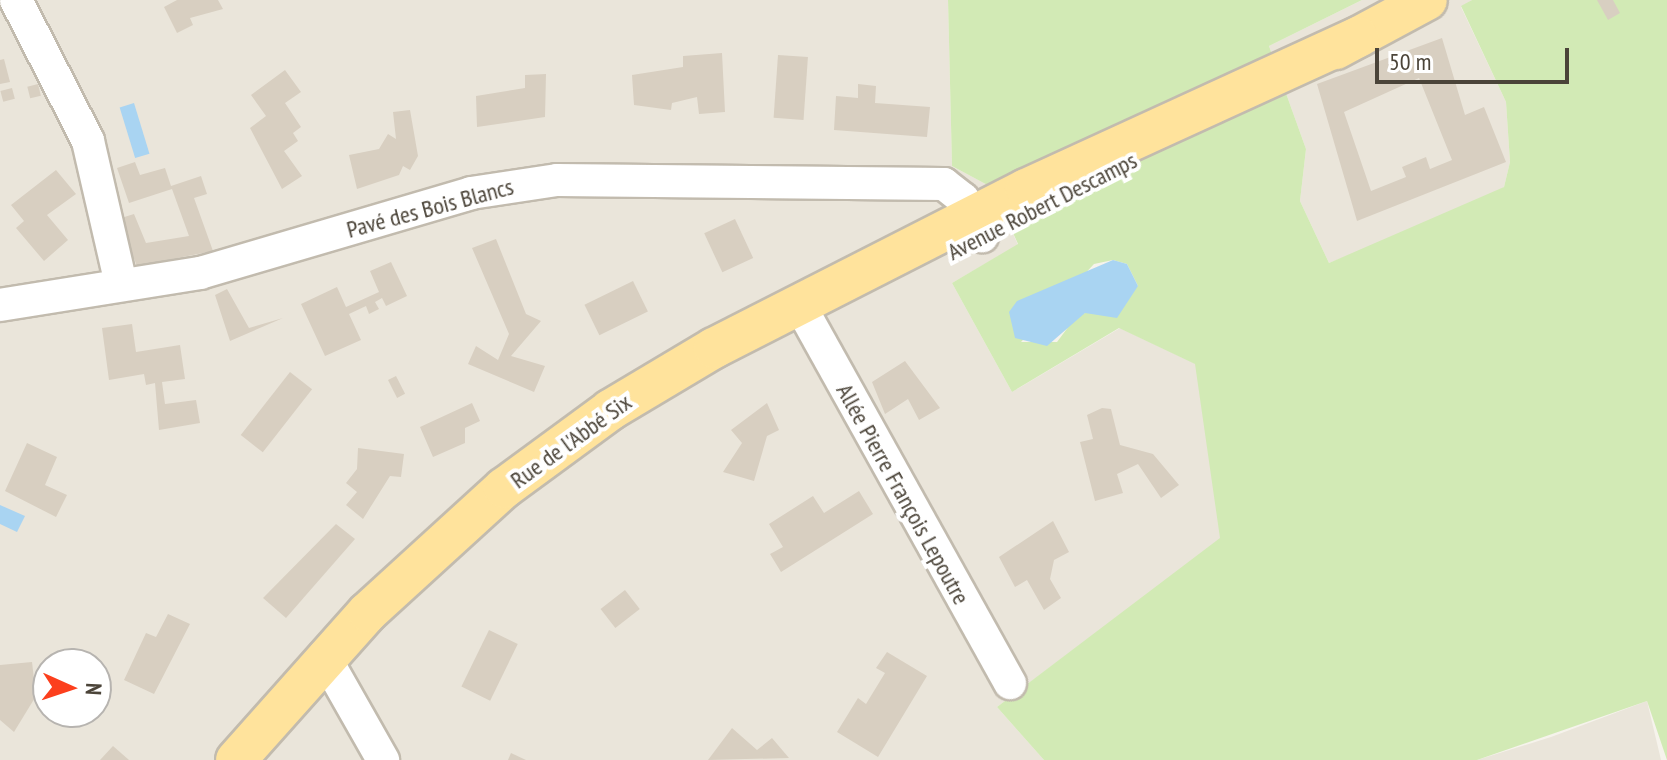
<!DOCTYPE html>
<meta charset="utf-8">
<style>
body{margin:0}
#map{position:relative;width:1667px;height:760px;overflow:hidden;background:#f6f3ec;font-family:"PT Sans Narrow",sans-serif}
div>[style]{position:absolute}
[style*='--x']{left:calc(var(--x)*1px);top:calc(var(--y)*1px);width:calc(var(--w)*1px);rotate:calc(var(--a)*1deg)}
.residential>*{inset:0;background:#eae5da}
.green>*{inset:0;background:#d2eab5}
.water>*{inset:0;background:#a9d4f2;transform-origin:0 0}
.building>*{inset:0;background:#d8cfc1;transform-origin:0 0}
.roads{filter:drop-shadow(2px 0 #c2bbae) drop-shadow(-2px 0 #c2bbae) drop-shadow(0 2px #c2bbae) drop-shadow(0 -2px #c2bbae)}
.minor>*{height:32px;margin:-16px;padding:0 16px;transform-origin:16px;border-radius:16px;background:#fff}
.major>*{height:40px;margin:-20px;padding:0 20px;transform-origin:20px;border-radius:20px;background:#ffe39c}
span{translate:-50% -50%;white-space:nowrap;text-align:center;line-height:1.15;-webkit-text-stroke:8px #fff;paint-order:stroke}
.street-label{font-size:24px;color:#4b4439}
.north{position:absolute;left:32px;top:648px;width:80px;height:80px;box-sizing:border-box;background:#fff;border:2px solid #b7b4b0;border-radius:50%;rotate:93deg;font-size:22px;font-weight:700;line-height:32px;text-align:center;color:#4b4439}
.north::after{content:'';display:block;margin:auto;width:28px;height:36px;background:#fc3f1d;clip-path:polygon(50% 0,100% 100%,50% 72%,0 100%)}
.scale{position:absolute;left:1375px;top:48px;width:194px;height:36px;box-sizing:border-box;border:4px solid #4b4439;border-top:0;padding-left:10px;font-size:24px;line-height:28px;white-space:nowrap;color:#4b4439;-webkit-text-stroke:6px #fff;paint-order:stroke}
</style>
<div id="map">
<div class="residential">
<i style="clip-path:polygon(evenodd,0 0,948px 0,952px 166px,993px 188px,1018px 245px,952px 283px,1012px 392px,1120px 328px,1196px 364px,1221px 539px,997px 707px,1044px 760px,0 760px,0 0,48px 664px,96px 664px,96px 712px,48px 712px,48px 664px)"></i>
<i style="clip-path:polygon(1362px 0,1472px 0,1461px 7px,1506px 102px,1510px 162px,1504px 187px,1478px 204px,1329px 263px,1300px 201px,1306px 149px,1269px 46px)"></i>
<i style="clip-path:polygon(1647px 701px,1661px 760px,1477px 760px,1551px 737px)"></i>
</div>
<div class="green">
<i style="clip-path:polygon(evenodd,948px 0,1362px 0,1269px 46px,1306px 149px,1300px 201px,1329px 263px,1504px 187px,1510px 162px,1506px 102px,1461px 6px,1472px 0,1667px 0,1667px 760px,1647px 701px,1477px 760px,1044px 760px,997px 707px,1220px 538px,1195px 364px,1119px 328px,1012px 392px,952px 283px,1018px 244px,993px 188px,952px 166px,948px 0,1113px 260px,1127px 264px,1138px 286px,1075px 318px,1057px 342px,1021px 342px,1094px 264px,1113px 260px)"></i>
</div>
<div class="water">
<i style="left:134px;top:103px;width:53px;height:15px;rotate:73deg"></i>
<i style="clip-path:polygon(1113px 260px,1127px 264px,1138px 286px,1117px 318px,1085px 313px,1047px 346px,1015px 338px,1009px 312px,1017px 301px)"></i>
<i style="clip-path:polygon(0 505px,25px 516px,17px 532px,0 524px)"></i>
</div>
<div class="building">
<i style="clip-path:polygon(177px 0,218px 0,223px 9px,190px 18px,193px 25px,177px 33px,164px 7px)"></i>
<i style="clip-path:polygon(1597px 0,1613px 0,1620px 13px,1608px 20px)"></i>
<i style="clip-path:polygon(evenodd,1442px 38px,1465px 115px,1484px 107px,1506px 162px,1357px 221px,1317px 84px,1442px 38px,1419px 78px,1452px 160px,1430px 169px,1426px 157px,1402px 167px,1406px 177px,1371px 191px,1344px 112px,1419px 78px)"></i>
<i style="clip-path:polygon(722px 53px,725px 112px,699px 114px,697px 97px,672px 103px,671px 110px,634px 105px,632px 75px,683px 67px,683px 56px)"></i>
<i style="left:778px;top:55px;width:30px;height:63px;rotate:4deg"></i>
<i style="clip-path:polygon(4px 59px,10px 82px,0 84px,0 60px)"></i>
<i style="clip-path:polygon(285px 70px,301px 92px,285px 103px,301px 127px,293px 133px,298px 141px,284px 151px,302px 176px,282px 189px,250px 128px,266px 116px,251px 95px)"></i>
<i style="clip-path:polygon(546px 74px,545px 117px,477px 127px,476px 96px,525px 88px,525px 75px)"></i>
<i style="left:38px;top:84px;width:12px;height:11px;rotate:76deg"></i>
<i style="clip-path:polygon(858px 84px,876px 86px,875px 103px,930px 107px,927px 137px,834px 130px,836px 96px,858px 98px)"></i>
<i style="left:12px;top:88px;width:11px;height:12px;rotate:75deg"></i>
<i style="clip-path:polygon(410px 110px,418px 156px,410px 170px,403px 166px,399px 175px,357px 189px,349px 155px,379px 149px,388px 134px,396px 139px,393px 112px)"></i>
<i style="clip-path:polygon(135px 162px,140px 175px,165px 168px,171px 186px,201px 176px,207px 194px,194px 198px,213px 251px,137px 266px,118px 219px,134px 214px,146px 243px,189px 236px,172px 189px,129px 203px,117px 168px)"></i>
<i style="clip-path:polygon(56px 170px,76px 194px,47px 215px,68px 240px,44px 261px,16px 228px,24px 221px,11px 205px)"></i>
<i style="left:735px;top:219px;width:43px;height:34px;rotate:65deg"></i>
<i style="clip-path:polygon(496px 239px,526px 314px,541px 321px,511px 356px,545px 366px,534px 392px,468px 364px,476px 346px,498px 360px,509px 334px,472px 248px)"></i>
<i style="clip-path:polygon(391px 262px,407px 296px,386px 306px,382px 298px,375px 302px,379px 309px,369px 314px,366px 306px,349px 314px,361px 340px,325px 356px,301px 304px,337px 287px,346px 307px,379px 292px,370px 271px)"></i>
<i style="left:633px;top:281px;width:34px;height:54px;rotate:64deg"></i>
<i style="clip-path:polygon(227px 289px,249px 328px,283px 318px,230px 341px,215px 295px)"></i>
<i style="clip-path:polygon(132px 324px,136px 352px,180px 345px,185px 379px,162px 382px,165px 404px,196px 400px,200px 423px,159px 430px,155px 383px,146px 385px,144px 374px,109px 380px,102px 328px)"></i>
<i style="clip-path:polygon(905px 361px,940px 408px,919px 420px,908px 399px,885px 414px,872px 382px)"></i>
<i style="left:290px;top:372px;width:28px;height:80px;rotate:38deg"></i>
<i style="left:396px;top:376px;width:20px;height:9px;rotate:63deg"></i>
<i style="clip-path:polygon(472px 403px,480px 421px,465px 428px,465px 443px,433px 457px,420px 427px)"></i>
<i style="clip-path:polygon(767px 403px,779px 430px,767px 436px,754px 481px,723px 472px,742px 443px,731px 430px)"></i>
<i style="clip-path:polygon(1102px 408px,1111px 409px,1120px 445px,1153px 454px,1179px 485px,1161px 498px,1138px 464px,1117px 474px,1123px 493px,1095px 501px,1080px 442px,1093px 439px,1087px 415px)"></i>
<i style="clip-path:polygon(27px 443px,57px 457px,45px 485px,67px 495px,56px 517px,5px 491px)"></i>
<i style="clip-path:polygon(358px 448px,404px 454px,401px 477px,390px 476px,363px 519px,346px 505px,357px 492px,346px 483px,357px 469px)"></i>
<i style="clip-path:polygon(859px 491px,873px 514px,781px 572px,770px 554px,783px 547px,769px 524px,813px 496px,824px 513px)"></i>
<i style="clip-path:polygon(1053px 521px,1069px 552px,1054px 560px,1050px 579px,1061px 598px,1044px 610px,1027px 580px,1015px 587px,999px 557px)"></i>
<i style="clip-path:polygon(336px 524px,355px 539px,286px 618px,263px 598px)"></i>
<i style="left:625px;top:590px;width:24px;height:31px;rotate:52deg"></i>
<i style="clip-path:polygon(168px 614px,190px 624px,154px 694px,124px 680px,146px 633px,156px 637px)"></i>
<i style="left:489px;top:630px;width:32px;height:63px;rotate:26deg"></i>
<i style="clip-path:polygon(887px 652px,927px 676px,878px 757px,837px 732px,858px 698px,866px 704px,885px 673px,876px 668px)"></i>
<i style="clip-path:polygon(32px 662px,36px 696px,14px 732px,0 720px,0 665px)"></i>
<i style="clip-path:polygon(732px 728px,757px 750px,772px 738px,789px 758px,708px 760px)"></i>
<i style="clip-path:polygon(113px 746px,129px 760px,100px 760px)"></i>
<i style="clip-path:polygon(511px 753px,526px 760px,508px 760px)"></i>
</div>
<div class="roads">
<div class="minor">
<i style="--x:16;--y:0;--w:158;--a:62.9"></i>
<i style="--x:88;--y:141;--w:147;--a:77"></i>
<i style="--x:799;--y:304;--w:434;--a:60.9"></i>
<i style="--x:0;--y:305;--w:203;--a:-9.1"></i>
<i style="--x:200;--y:273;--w:283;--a:-16.4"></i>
<i style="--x:471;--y:193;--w:87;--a:-8.6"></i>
<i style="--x:557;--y:180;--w:387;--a:0.6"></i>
<i style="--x:944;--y:184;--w:24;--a:38"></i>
<i style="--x:963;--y:199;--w:42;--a:62.8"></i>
<i style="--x:324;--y:656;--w:120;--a:60.4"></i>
</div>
<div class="major">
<i style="--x:1336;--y:49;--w:103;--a:-28.3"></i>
<i style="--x:236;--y:760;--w:198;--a:-48.3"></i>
<i style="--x:368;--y:612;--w:184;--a:-42.4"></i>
<i style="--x:504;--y:488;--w:132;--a:-36.3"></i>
<i style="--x:610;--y:410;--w:121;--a:-30.8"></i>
<i style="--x:714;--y:348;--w:350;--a:-27"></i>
<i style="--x:1026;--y:189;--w:365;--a:-24.6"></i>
</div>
</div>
<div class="street-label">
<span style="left:1042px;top:206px;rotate:-27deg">Avenue Robert Descamps</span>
<span style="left:430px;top:208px;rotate:-15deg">Pavé des Bois Blancs</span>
<span style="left:571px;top:441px;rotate:-36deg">Rue de l'Abbé Six</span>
<span style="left:903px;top:494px;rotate:61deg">Allée Pierre François Lepoutre</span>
</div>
<div class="north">N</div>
<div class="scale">50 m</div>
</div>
